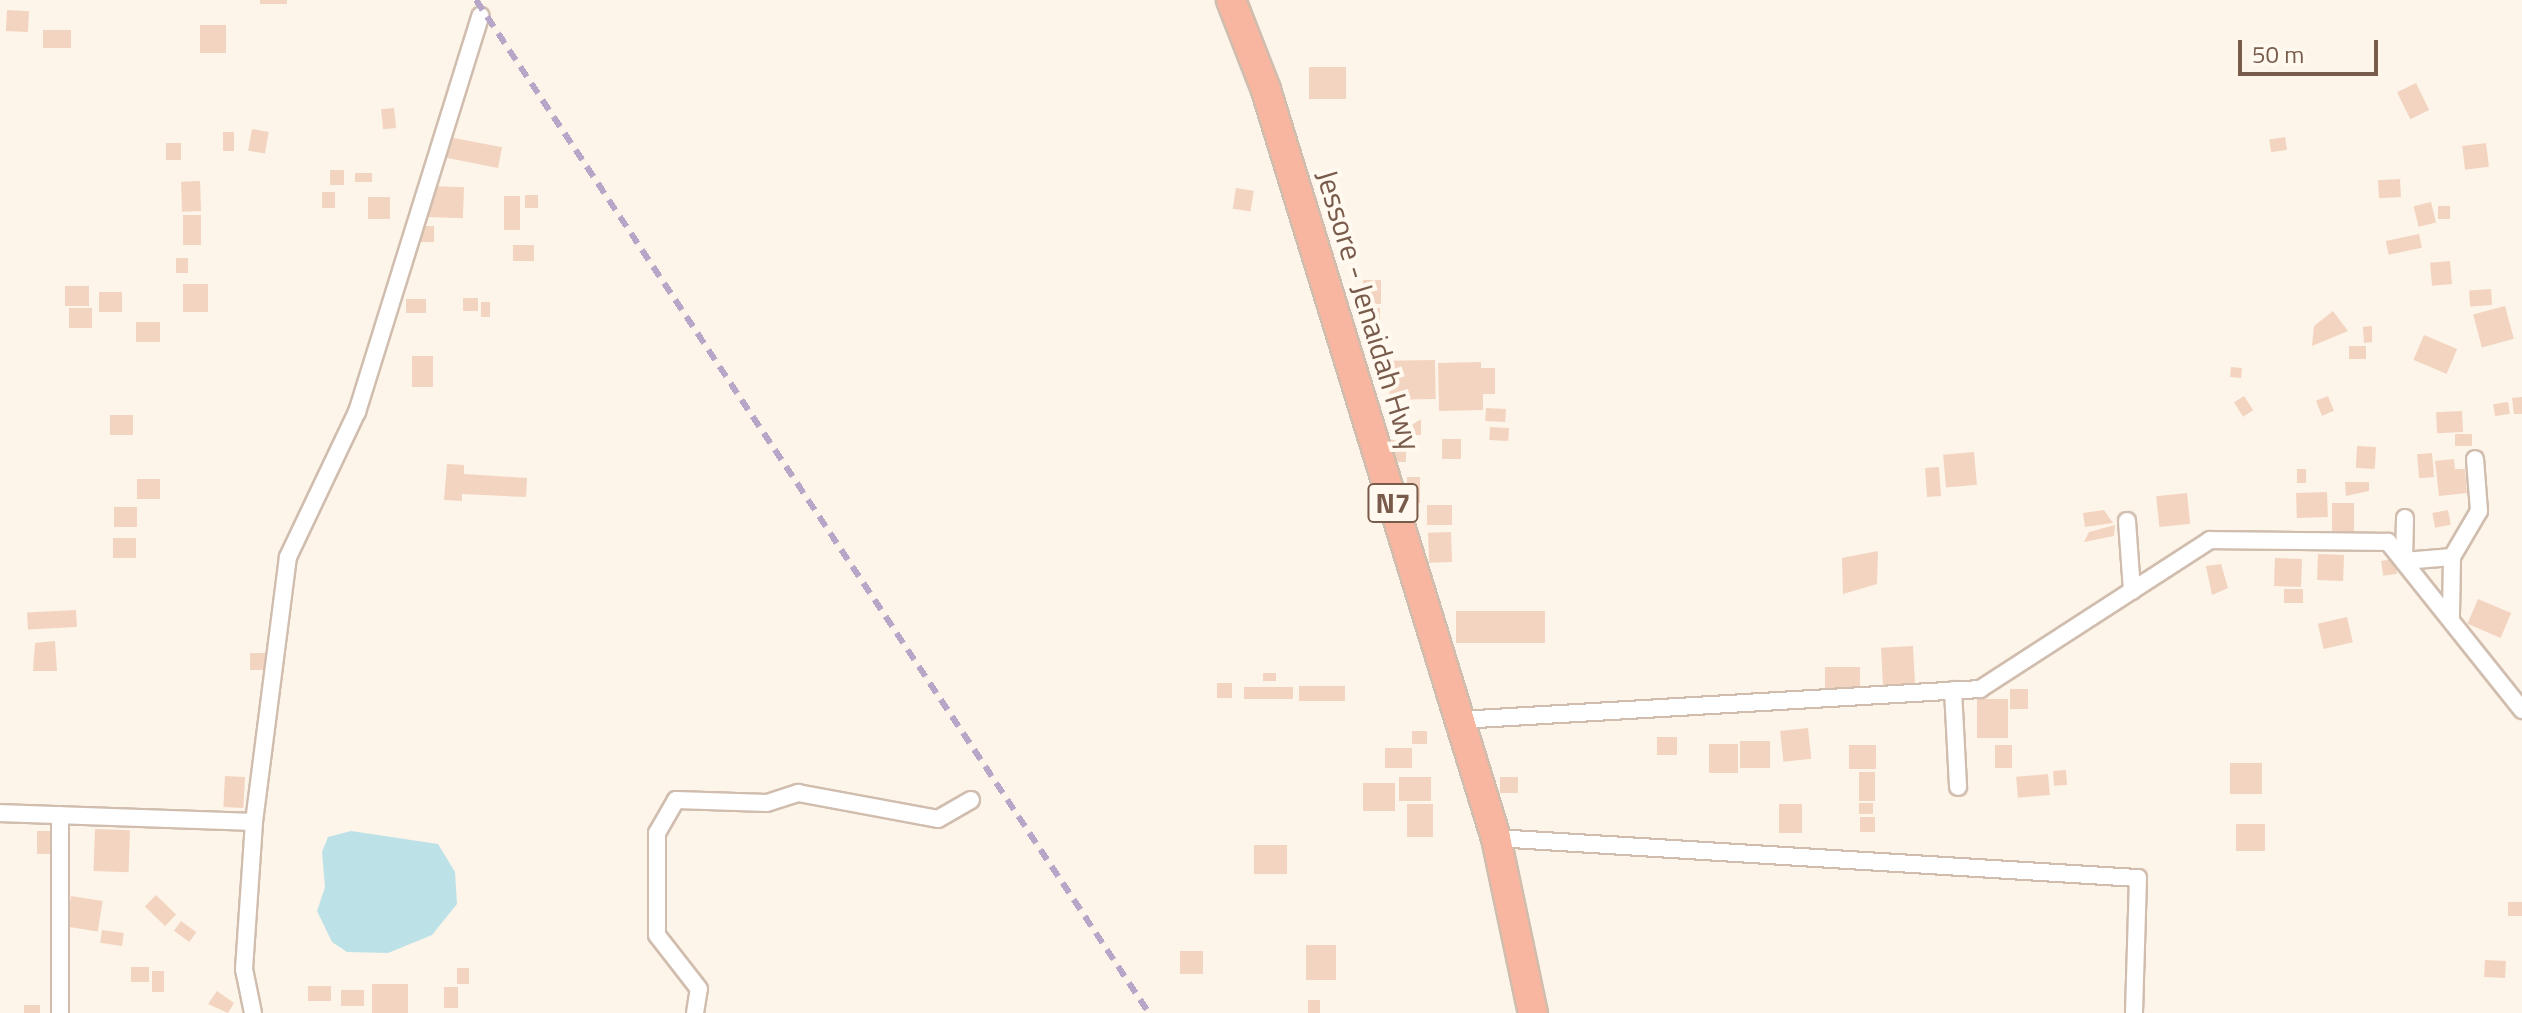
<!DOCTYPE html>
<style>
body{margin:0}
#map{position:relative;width:2522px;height:1013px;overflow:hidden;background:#fdf5e9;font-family:"Titillium Web",sans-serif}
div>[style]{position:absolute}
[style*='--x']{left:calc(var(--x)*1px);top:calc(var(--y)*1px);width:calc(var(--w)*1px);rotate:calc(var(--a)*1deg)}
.water>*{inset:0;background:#bce2e8}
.building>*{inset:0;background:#f3d4c0;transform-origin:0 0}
.roads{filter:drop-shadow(2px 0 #d0bdae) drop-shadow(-2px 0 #d0bdae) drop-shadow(0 2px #d0bdae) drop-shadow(0 -2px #d0bdae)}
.street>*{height:16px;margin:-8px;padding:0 8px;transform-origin:8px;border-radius:8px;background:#fff}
.highway>*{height:28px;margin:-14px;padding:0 14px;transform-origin:14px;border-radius:14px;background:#f8b59f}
.rail>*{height:6px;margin-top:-3px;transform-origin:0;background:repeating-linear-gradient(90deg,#b8a6c9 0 12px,transparent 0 20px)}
span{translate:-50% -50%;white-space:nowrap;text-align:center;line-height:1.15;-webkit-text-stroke:8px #fff9f0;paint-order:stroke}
.shield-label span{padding:2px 6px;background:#fff9f0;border:2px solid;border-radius:6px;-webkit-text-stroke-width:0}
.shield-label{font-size:28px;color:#795b4b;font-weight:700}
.street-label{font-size:30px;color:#795b4b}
.scale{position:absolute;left:2238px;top:40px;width:140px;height:36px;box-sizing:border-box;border:4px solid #795b4b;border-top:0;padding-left:10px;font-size:24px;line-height:28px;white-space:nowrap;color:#795b4b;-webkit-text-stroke:6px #fff9f0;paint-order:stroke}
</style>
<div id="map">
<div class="water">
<i style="clip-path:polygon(351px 831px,438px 844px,455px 872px,457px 904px,432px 935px,388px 953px,347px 952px,332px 942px,317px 911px,325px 887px,322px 852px,328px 837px)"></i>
</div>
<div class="building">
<i style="left:260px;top:0;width:27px;height:4px"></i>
<i style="left:7px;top:10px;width:22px;height:21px;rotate:3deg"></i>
<i style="left:200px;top:25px;width:26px;height:28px"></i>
<i style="left:43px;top:30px;width:28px;height:18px"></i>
<i style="left:1309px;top:67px;width:37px;height:32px"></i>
<i style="left:2416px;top:83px;width:30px;height:21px;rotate:64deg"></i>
<i style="left:394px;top:108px;width:20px;height:13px;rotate:84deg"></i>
<i style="left:252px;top:129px;width:17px;height:22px;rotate:10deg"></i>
<i style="left:223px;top:132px;width:11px;height:19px"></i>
<i style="left:449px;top:137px;width:54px;height:21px;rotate:11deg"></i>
<i style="left:2285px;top:137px;width:13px;height:16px;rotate:81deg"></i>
<i style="left:166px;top:143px;width:15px;height:17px"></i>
<i style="left:2486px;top:143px;width:24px;height:24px;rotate:83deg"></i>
<i style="left:330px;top:170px;width:14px;height:15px"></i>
<i style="left:355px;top:173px;width:17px;height:9px"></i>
<i style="left:2400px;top:179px;width:18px;height:22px;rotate:87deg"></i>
<i style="left:200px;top:181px;width:30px;height:19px;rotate:88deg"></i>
<i style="left:429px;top:186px;width:35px;height:31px;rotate:2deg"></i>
<i style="left:1236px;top:188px;width:18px;height:21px;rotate:9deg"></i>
<i style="left:322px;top:192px;width:13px;height:16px"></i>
<i style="left:525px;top:195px;width:13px;height:13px"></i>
<i style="left:504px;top:196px;width:16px;height:34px"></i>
<i style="left:368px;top:197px;width:22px;height:22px"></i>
<i style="left:2431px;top:202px;width:21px;height:18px;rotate:76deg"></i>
<i style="left:2438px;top:206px;width:12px;height:13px"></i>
<i style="left:183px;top:215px;width:18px;height:30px"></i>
<i style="left:418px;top:226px;width:16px;height:16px"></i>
<i style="left:2419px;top:234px;width:14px;height:34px;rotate:78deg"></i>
<i style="left:513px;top:245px;width:21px;height:16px"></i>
<i style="left:188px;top:258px;width:15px;height:12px;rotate:90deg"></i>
<i style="left:2450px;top:261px;width:23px;height:20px;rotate:85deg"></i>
<i style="left:1363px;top:280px;width:18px;height:24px"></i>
<i style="left:183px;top:284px;width:25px;height:28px"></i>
<i style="left:89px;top:286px;width:20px;height:24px;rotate:90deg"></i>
<i style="left:2491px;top:289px;width:16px;height:22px;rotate:86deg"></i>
<i style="left:99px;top:292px;width:23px;height:20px"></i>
<i style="left:463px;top:298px;width:15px;height:13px"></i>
<i style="left:406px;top:299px;width:20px;height:14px"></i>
<i style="left:481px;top:302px;width:9px;height:15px"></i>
<i style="left:2505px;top:306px;width:34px;height:33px;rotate:75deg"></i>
<i style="left:92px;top:308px;width:20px;height:23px;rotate:90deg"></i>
<i style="left:1364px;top:308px;width:16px;height:21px"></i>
<i style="clip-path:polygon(2333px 311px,2348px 331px,2312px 346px,2314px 326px)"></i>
<i style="left:160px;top:322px;width:20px;height:24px;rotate:90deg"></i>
<i style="clip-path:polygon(2372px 326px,2372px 342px,2364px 343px,2363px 327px)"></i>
<i style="left:2424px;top:335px;width:36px;height:27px;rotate:23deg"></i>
<i style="left:2349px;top:346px;width:17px;height:13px"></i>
<i style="left:412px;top:356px;width:21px;height:31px"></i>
<i style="left:1435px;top:360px;width:39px;height:46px;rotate:89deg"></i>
<i style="clip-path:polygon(1481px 362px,1481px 368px,1495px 368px,1495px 394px,1483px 394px,1483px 410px,1439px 411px,1438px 363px)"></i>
<i style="left:2231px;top:367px;width:11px;height:10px;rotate:5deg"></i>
<i style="left:2244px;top:396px;width:17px;height:12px;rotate:57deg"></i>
<i style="left:2328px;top:396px;width:16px;height:13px;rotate:68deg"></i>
<i style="clip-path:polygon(2522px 397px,2522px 414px,2514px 414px,2512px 398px)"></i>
<i style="left:2508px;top:402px;width:12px;height:15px;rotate:81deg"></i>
<i style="left:1486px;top:408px;width:20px;height:13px;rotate:3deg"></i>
<i style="left:2462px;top:411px;width:21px;height:26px;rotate:87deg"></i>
<i style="left:110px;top:415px;width:23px;height:20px"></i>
<i style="left:1394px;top:420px;width:27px;height:15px"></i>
<i style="left:1490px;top:427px;width:19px;height:13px;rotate:3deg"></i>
<i style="left:2455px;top:434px;width:17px;height:12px"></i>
<i style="left:1442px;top:439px;width:19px;height:20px"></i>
<i style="left:1387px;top:440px;width:19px;height:22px"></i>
<i style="left:2357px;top:446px;width:19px;height:22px;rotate:3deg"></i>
<i style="left:1974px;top:452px;width:33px;height:31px;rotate:85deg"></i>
<i style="left:2432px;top:453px;width:24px;height:15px;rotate:85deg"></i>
<i style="clip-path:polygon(2454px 459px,2455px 469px,2465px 469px,2467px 493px,2439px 496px,2435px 461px)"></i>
<i style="clip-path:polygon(447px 464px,464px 465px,464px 474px,527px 478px,526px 497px,462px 494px,462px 501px,444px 500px)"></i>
<i style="left:1939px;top:467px;width:29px;height:14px;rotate:86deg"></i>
<i style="left:2297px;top:469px;width:9px;height:14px"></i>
<i style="left:1407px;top:477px;width:13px;height:26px"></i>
<i style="left:137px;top:479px;width:23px;height:20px"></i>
<i style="clip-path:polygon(2345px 482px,2369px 482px,2369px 491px,2346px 496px)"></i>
<i style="left:2327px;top:492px;width:25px;height:31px;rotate:88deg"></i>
<i style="left:2187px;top:493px;width:31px;height:31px;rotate:84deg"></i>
<i style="left:2332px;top:503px;width:22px;height:29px"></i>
<i style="left:1452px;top:505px;width:20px;height:25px;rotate:90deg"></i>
<i style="left:114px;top:507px;width:23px;height:20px"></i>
<i style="clip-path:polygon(2104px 510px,2113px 523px,2085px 527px,2083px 513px)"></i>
<i style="left:2448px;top:510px;width:15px;height:16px;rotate:79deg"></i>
<i style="clip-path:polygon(2115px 525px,2114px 536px,2084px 542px,2089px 532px)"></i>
<i style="left:1451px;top:532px;width:30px;height:23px;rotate:88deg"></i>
<i style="left:113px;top:538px;width:23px;height:20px"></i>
<i style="clip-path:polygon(1878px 551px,1877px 584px,1843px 594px,1842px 558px)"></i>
<i style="left:2318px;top:554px;width:26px;height:26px;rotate:2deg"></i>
<i style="left:2275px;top:558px;width:27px;height:28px;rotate:2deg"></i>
<i style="left:2395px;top:559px;width:15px;height:14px;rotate:82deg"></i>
<i style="clip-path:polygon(2221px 564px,2228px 588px,2212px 595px,2206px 566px)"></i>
<i style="left:2284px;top:589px;width:19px;height:14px"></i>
<i style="left:2478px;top:599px;width:36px;height:27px;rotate:23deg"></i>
<i style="left:76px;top:610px;width:17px;height:49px;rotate:87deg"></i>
<i style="left:1456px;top:611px;width:89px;height:32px"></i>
<i style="left:2347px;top:617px;width:26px;height:30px;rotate:77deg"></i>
<i style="clip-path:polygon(55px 641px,57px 671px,33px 671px,35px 643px)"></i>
<i style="left:1913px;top:646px;width:40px;height:32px;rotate:87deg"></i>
<i style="left:250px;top:653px;width:17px;height:17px"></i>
<i style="left:1825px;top:667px;width:35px;height:32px"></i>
<i style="left:1263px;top:673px;width:13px;height:8px"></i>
<i style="left:1217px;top:683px;width:15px;height:15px"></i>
<i style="left:1299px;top:686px;width:46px;height:15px"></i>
<i style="left:1244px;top:687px;width:49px;height:12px"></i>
<i style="left:2010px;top:689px;width:18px;height:20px"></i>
<i style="left:2008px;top:699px;width:39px;height:31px;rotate:90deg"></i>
<i style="left:1808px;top:728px;width:31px;height:28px;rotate:84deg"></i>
<i style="left:1412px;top:731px;width:15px;height:13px"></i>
<i style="left:1657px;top:737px;width:20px;height:18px"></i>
<i style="left:1770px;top:741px;width:27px;height:30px;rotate:90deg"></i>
<i style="left:1709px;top:744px;width:29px;height:29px"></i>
<i style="left:1849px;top:745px;width:27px;height:24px"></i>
<i style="left:1995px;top:745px;width:17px;height:23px"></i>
<i style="left:1385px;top:748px;width:27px;height:20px"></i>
<i style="left:2230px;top:763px;width:32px;height:31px"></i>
<i style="left:2066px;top:770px;width:15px;height:13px;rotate:86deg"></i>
<i style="left:1859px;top:772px;width:16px;height:29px"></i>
<i style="left:2048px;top:774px;width:21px;height:32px;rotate:85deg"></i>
<i style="left:225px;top:776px;width:20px;height:31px;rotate:3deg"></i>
<i style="left:1399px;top:777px;width:32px;height:24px"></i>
<i style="left:1500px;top:777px;width:18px;height:16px"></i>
<i style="left:1363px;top:783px;width:32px;height:28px"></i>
<i style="left:1859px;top:803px;width:14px;height:11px"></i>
<i style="left:1407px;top:804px;width:26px;height:33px"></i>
<i style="left:1779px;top:804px;width:23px;height:29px"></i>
<i style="left:1875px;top:817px;width:15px;height:15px;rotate:90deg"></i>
<i style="left:2265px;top:824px;width:27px;height:29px;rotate:90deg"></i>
<i style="left:95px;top:829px;width:35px;height:42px;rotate:2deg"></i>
<i style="left:37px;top:831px;width:17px;height:23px"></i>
<i style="left:1254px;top:845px;width:33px;height:29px"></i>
<i style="left:156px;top:895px;width:28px;height:16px;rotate:44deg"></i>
<i style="left:71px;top:896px;width:32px;height:31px;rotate:9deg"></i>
<i style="left:2522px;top:902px;width:14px;height:14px;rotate:90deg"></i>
<i style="left:181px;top:921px;width:19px;height:12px;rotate:36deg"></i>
<i style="left:102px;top:930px;width:22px;height:13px;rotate:8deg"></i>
<i style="left:1306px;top:945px;width:30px;height:35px"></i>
<i style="left:1180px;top:951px;width:23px;height:23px"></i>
<i style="left:2485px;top:960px;width:21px;height:17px;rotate:3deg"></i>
<i style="left:131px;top:967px;width:18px;height:15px"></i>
<i style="left:457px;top:968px;width:12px;height:16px"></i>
<i style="left:152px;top:971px;width:12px;height:21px"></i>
<i style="left:372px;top:984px;width:36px;height:29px"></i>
<i style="left:308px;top:986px;width:23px;height:15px"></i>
<i style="left:444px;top:987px;width:14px;height:21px"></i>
<i style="left:341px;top:990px;width:23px;height:16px"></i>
<i style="clip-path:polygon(217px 991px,234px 1003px,228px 1013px,208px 1004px)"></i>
<i style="left:1308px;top:1000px;width:12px;height:13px"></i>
<i style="left:24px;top:1005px;width:16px;height:8px"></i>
</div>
<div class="roads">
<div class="street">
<i style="--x:2405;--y:518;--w:43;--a:91.3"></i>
<i style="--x:2404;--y:561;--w:48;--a:-4.8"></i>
<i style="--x:2452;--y:557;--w:60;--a:91"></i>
<i style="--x:2127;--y:521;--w:70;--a:85.9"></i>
<i style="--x:2452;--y:557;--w:53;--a:-59.6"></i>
<i style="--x:2479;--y:511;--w:52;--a:-94.4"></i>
<i style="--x:1953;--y:690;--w:97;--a:87"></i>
<i style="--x:1460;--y:720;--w:521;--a:-3.41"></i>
<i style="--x:1980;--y:689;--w:274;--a:-32.9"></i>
<i style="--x:2210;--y:540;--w:178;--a:0.6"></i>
<i style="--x:2388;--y:542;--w:215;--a:51.4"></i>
<i style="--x:0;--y:813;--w:254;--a:2"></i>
<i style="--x:1496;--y:838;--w:643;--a:3.57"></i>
<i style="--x:2138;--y:878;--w:135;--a:91.7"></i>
<i style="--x:60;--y:1013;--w:198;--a:-90"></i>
<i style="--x:253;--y:1013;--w:45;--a:-101.6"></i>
<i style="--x:244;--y:969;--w:147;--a:-86.1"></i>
<i style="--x:254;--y:822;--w:267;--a:-82.7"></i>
<i style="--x:288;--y:557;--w:161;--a:-64.6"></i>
<i style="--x:357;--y:412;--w:415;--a:-72.7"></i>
<i style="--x:695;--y:1013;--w:24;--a:-81"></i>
<i style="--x:699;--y:989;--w:68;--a:-127.9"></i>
<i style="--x:657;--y:935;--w:102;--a:-90"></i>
<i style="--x:657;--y:833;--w:38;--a:-60"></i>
<i style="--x:676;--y:800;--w:91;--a:1.9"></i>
<i style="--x:767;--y:803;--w:33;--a:-18"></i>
<i style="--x:798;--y:793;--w:142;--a:10.5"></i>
<i style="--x:938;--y:819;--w:38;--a:-30"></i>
</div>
<div class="highway">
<i style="--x:1231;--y:0;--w:97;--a:68.7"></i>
<i style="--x:1266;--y:90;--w:783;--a:72.91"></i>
<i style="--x:1496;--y:838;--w:179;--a:78.1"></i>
</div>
</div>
<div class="rail">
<i style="--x:476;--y:0;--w:1216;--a:56.4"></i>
</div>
<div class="shield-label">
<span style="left:1393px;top:503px">N7</span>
</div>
<div class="street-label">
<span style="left:1369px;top:310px;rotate:73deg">Jessore - Jenaidah Hwy</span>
</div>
<div class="scale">50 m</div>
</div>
